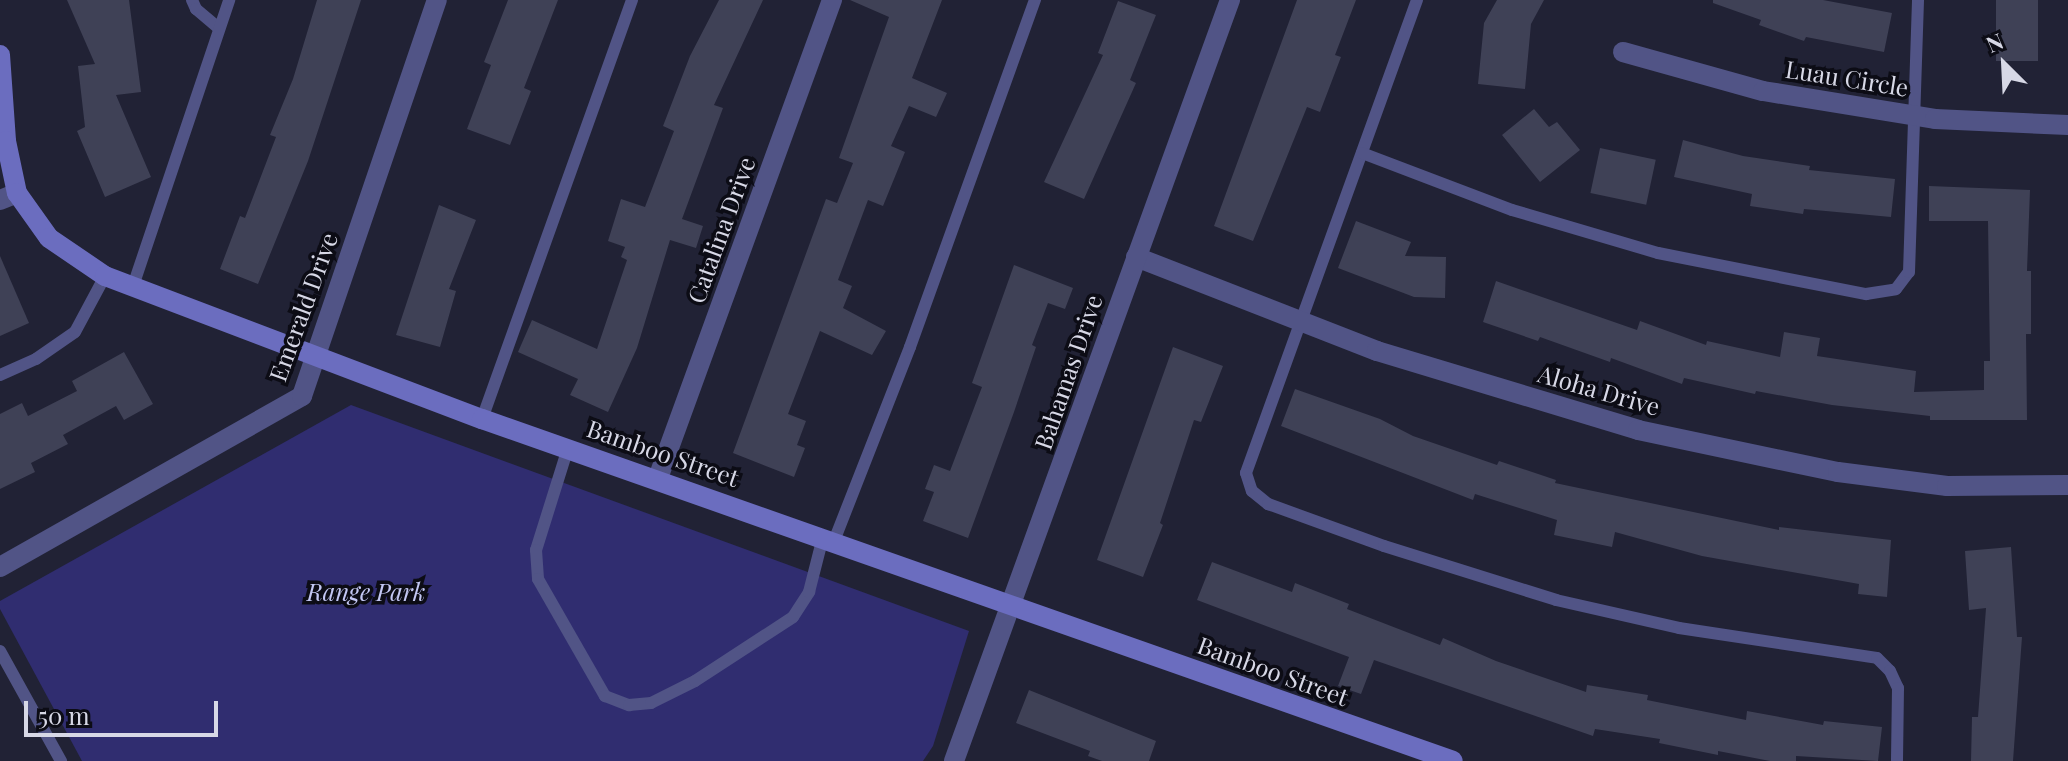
<!DOCTYPE html>
<style>
body{margin:0}
#map{position:relative;width:2068px;height:761px;overflow:hidden;background:#212235;font-family:"Playfair Display",serif}
div>[style]{position:absolute}
[style*='--x']{left:calc(var(--x)*1px);top:calc(var(--y)*1px);width:calc(var(--w)*1px);rotate:calc(var(--a)*1deg)}
.green>*{inset:0;background:#302d70}
.building>*{inset:0;background:#3f4156;transform-origin:0 0}
.lane>*{height:12px;margin:-6px;padding:0 6px;transform-origin:6px;border-radius:6px;background:#515486}
.street>*{height:20px;margin:-10px;padding:0 10px;transform-origin:10px;border-radius:10px;background:#515486}
.secondary>*{height:20px;margin:-10px;padding:0 10px;transform-origin:10px;border-radius:10px;background:#6b6dbf}
span{translate:-50% -50%;white-space:nowrap;text-align:center;line-height:1.15;-webkit-text-stroke:7px #0c0c15;paint-order:stroke}
.street-label{font-size:24px;color:#d7d8e6}
.park-label{font-size:24px;color:#c3c7f3;font-style:italic}
.north{position:absolute;left:1964px;top:24px;width:80px;height:80px;-webkit-text-stroke:6px #0c0c15;paint-order:stroke;rotate:336deg;font-size:22px;font-weight:700;line-height:32px;text-align:center;color:#d7d8e6}
.north::after{content:'';display:block;margin:auto;width:28px;height:36px;background:#d7d8e6;clip-path:polygon(50% 0,100% 100%,50% 72%,0 100%)}
.scale{position:absolute;left:24px;top:701px;width:194px;height:36px;box-sizing:border-box;border:4px solid #d7d8e6;border-top:0;padding-left:10px;font-size:24px;line-height:28px;white-space:nowrap;color:#d7d8e6;-webkit-text-stroke:6px #0c0c15;paint-order:stroke}
</style>
<div id="map">
<div class="green">
<i style="clip-path:polygon(351px 405px,969px 631px,933px 746px,923px 761px,82px 761px,0 609px,0 601px)"></i>
</div>
<div class="building">
<i style="clip-path:polygon(67px 0,129px 0,141px 92px,116px 95px,151px 177px,105px 197px,77px 131px,85px 127px,78px 66px,95px 64px)"></i>
<i style="clip-path:polygon(317px 0,361px 0,308px 161px,258px 284px,220px 269px,240px 216px,245px 218px,276px 137px,270px 135px,293px 79px)"></i>
<i style="clip-path:polygon(508px 0,558px 0,524px 88px,531px 91px,510px 145px,467px 129px,491px 65px,484px 62px)"></i>
<i style="clip-path:polygon(719px 0,763px 0,714px 105px,723px 108px,682px 219px,703px 226px,696px 248px,670px 240px,637px 348px,608px 412px,570px 395px,578px 379px,518px 352px,532px 320px,597px 349px,627px 260px,621px 257px,625px 247px,608px 241px,621px 199px,645px 207px,674px 131px,663px 126px,690px 56px)"></i>
<i style="clip-path:polygon(850px 0,942px 0,912px 78px,947px 93px,936px 117px,909px 106px,891px 146px,905px 152px,883px 206px,868px 200px,838px 280px,852px 286px,843px 308px,886px 331px,872px 355px,820px 331px,788px 414px,806px 421px,797px 445px,805px 448px,794px 477px,733px 453px,826px 199px,837px 203px,853px 163px,839px 158px,889px 17px)"></i>
<i style="clip-path:polygon(1297px 0,1356px 0,1335px 55px,1341px 57px,1320px 112px,1307px 107px,1253px 241px,1214px 226px)"></i>
<i style="clip-path:polygon(1497px 0,1544px 0,1531px 24px,1525px 89px,1478px 84px,1484px 23px)"></i>
<i style="clip-path:polygon(1713px 0,1823px 0,1892px 13px,1884px 52px,1806px 37px,1804px 41px,1759px 25px,1761px 20px,1713px 3px)"></i>
<i style="left:1996px;top:0;width:42px;height:61px"></i>
<i style="clip-path:polygon(1118px 1px,1156px 15px,1130px 80px,1136px 83px,1084px 199px,1044px 182px,1103px 55px,1098px 53px)"></i>
<i style="clip-path:polygon(1534px 109px,1549px 127px,1557px 122px,1580px 150px,1540px 182px,1502px 135px)"></i>
<i style="clip-path:polygon(1683px 140px,1743px 156px,1810px 166px,1809px 170px,1895px 179px,1891px 217px,1804px 209px,1803px 214px,1750px 206px,1752px 194px,1674px 177px)"></i>
<i style="left:1600px;top:148px;width:57px;height:46px;rotate:12deg"></i>
<i style="clip-path:polygon(1929px 186px,2030px 190px,2027px 271px,2031px 271px,2031px 334px,2026px 334px,2027px 420px,1930px 420px,1930px 416px,1832px 405px,1756px 391px,1755px 394px,1684px 378px,1682px 384px,1611px 358px,1610px 362px,1540px 337px,1538px 341px,1483px 322px,1496px 281px,1637px 330px,1640px 321px,1706px 345px,1707px 341px,1780px 357px,1784px 332px,1820px 338px,1817px 356px,1916px 371px,1914px 392px,1984px 390px,1984px 361px,1990px 361px,1988px 221px,1929px 221px)"></i>
<i style="clip-path:polygon(439px 205px,476px 220px,449px 289px,456px 291px,440px 347px,396px 335px)"></i>
<i style="clip-path:polygon(1356px 221px,1411px 242px,1405px 256px,1446px 257px,1445px 298px,1414px 297px,1338px 268px)"></i>
<i style="clip-path:polygon(0 256px,29px 323px,0 336px)"></i>
<i style="clip-path:polygon(1014px 265px,1073px 288px,1065px 309px,1048px 303px,1032px 345px,1036px 347px,1014px 412px,968px 538px,923px 521px,934px 492px,925px 489px,934px 465px,950px 471px,982px 387px,972px 383px)"></i>
<i style="clip-path:polygon(1173px 347px,1223px 366px,1201px 422px,1194px 420px,1160px 523px,1163px 525px,1143px 577px,1097px 560px)"></i>
<i style="clip-path:polygon(124px 352px,153px 404px,124px 420px,116px 406px,63px 435px,68px 444px,31px 463px,35px 472px,0 489px,0 414px,22px 403px,28px 416px,77px 391px,72px 381px)"></i>
<i style="clip-path:polygon(1295px 389px,1380px 419px,1413px 436px,1497px 465px,1499px 461px,1556px 480px,1555px 483px,1779px 530px,1779px 527px,1891px 540px,1887px 597px,1858px 594px,1859px 584px,1702px 556px,1615px 532px,1612px 547px,1554px 535px,1557px 520px,1475px 494px,1473px 500px,1281px 426px)"></i>
<i style="clip-path:polygon(2011px 547px,2017px 637px,2022px 637px,2013px 761px,1971px 761px,1972px 717px,1978px 717px,1986px 608px,1969px 610px,1965px 551px)"></i>
<i style="clip-path:polygon(1212px 562px,1292px 592px,1295px 583px,1349px 604px,1347px 609px,1440px 645px,1443px 638px,1496px 661px,1586px 692px,1587px 685px,1648px 695px,1647px 700px,1746px 720px,1747px 711px,1823px 725px,1824px 721px,1882px 727px,1878px 761px,1796px 756px,1796px 761px,1770px 761px,1718px 751px,1718px 755px,1659px 743px,1660px 739px,1595px 729px,1593px 736px,1374px 660px,1361px 694px,1338px 686px,1349px 657px,1197px 600px)"></i>
<i style="clip-path:polygon(1029px 690px,1156px 741px,1149px 761px,1102px 761px,1088px 756px,1090px 751px,1016px 723px)"></i>
</div>
<div class="lane">
<i style="--x:192;--y:0;--w:10;--a:66"></i>
<i style="--x:196;--y:9;--w:30;--a:40"></i>
<i style="--x:1417;--y:0;--w:503;--a:109.88"></i>
<i style="--x:1246;--y:473;--w:19;--a:72"></i>
<i style="--x:1252;--y:491;--w:21;--a:39"></i>
<i style="--x:1268;--y:504;--w:123;--a:19.9"></i>
<i style="--x:1384;--y:546;--w:180;--a:17.4"></i>
<i style="--x:1556;--y:600;--w:126;--a:12.8"></i>
<i style="--x:1679;--y:628;--w:200;--a:8.6"></i>
<i style="--x:1877;--y:658;--w:18;--a:45"></i>
<i style="--x:1890;--y:671;--w:19;--a:65"></i>
<i style="--x:1898;--y:688;--w:73;--a:90.8"></i>
<i style="--x:1362;--y:153;--w:160;--a:20.8"></i>
<i style="--x:1512;--y:210;--w:152;--a:16.4"></i>
<i style="--x:1658;--y:253;--w:212;--a:11.2"></i>
<i style="--x:1866;--y:294;--w:30;--a:-9"></i>
<i style="--x:1896;--y:289;--w:21;--a:-53"></i>
<i style="--x:1909;--y:272;--w:272;--a:-88.1"></i>
<i style="--x:133;--y:286;--w:302;--a:-71.4"></i>
<i style="--x:0;--y:375;--w:39;--a:-24"></i>
<i style="--x:36;--y:359;--w:47;--a:-34.7"></i>
<i style="--x:75;--y:332;--w:64;--a:-61.8"></i>
<i style="--x:482;--y:419;--w:445;--a:-70.3"></i>
<i style="--x:568;--y:448;--w:107;--a:107.4"></i>
<i style="--x:536;--y:550;--w:29;--a:86"></i>
<i style="--x:538;--y:579;--w:135;--a:60.2"></i>
<i style="--x:605;--y:696;--w:26;--a:21"></i>
<i style="--x:629;--y:705;--w:22;--a:-5"></i>
<i style="--x:651;--y:703;--w:49;--a:-26.6"></i>
<i style="--x:695;--y:681;--w:117;--a:-33.1"></i>
<i style="--x:793;--y:617;--w:30;--a:-57"></i>
<i style="--x:809;--y:592;--w:57;--a:-75.7"></i>
<i style="--x:834;--y:541;--w:208;--a:-68.6"></i>
<i style="--x:910;--y:347;--w:369;--a:-70.2"></i>
<i style="--x:0;--y:651;--w:126;--a:61"></i>
</div>
<div class="street">
<i style="--x:1623;--y:52;--w:145;--a:15.6"></i>
<i style="--x:1763;--y:91;--w:174;--a:9.2"></i>
<i style="--x:1935;--y:119;--w:133;--a:2.6"></i>
<i style="--x:0;--y:200;--w:18;--a:-22"></i>
<i style="--x:1136;--y:257;--w:259;--a:21.3"></i>
<i style="--x:1377;--y:351;--w:273;--a:16.8"></i>
<i style="--x:1638;--y:430;--w:204;--a:11.9"></i>
<i style="--x:1838;--y:472;--w:110;--a:7.3"></i>
<i style="--x:1947;--y:486;--w:121;--a:-0.5"></i>
<i style="--x:658;--y:478;--w:509;--a:-70"></i>
<i style="--x:0;--y:567;--w:347;--a:-29.5"></i>
<i style="--x:302;--y:396;--w:418;--a:-71.2"></i>
<i style="--x:954;--y:761;--w:810;--a:-70.07"></i>
</div>
<div class="secondary">
<i style="--x:0;--y:55;--w:86;--a:86"></i>
<i style="--x:6;--y:141;--w:53;--a:78.1"></i>
<i style="--x:17;--y:193;--w:55;--a:54.6"></i>
<i style="--x:49;--y:238;--w:68;--a:34.2"></i>
<i style="--x:105;--y:276;--w:403;--a:20.8"></i>
<i style="--x:482;--y:419;--w:1029;--a:19.4"></i>
</div>
<div class="street-label">
<span style="left:1847px;top:78px;rotate:9deg">Luau Circle</span>
<span style="left:721px;top:230px;rotate:-70deg">Catalina Drive</span>
<span style="left:303px;top:307px;rotate:-70deg">Emerald Drive</span>
<span style="left:1068px;top:372px;rotate:-71deg">Bahamas Drive</span>
<span style="left:1599px;top:390px;rotate:16deg">Aloha Drive</span>
<span style="left:663px;top:453px;rotate:19deg">Bamboo Street</span>
<span style="left:1273px;top:671px;rotate:20deg">Bamboo Street</span>
</div>
<div class="park-label">
<span style="left:366px;top:592px">Range Park</span>
</div>
<div class="north">N</div>
<div class="scale">50 m</div>
</div>
